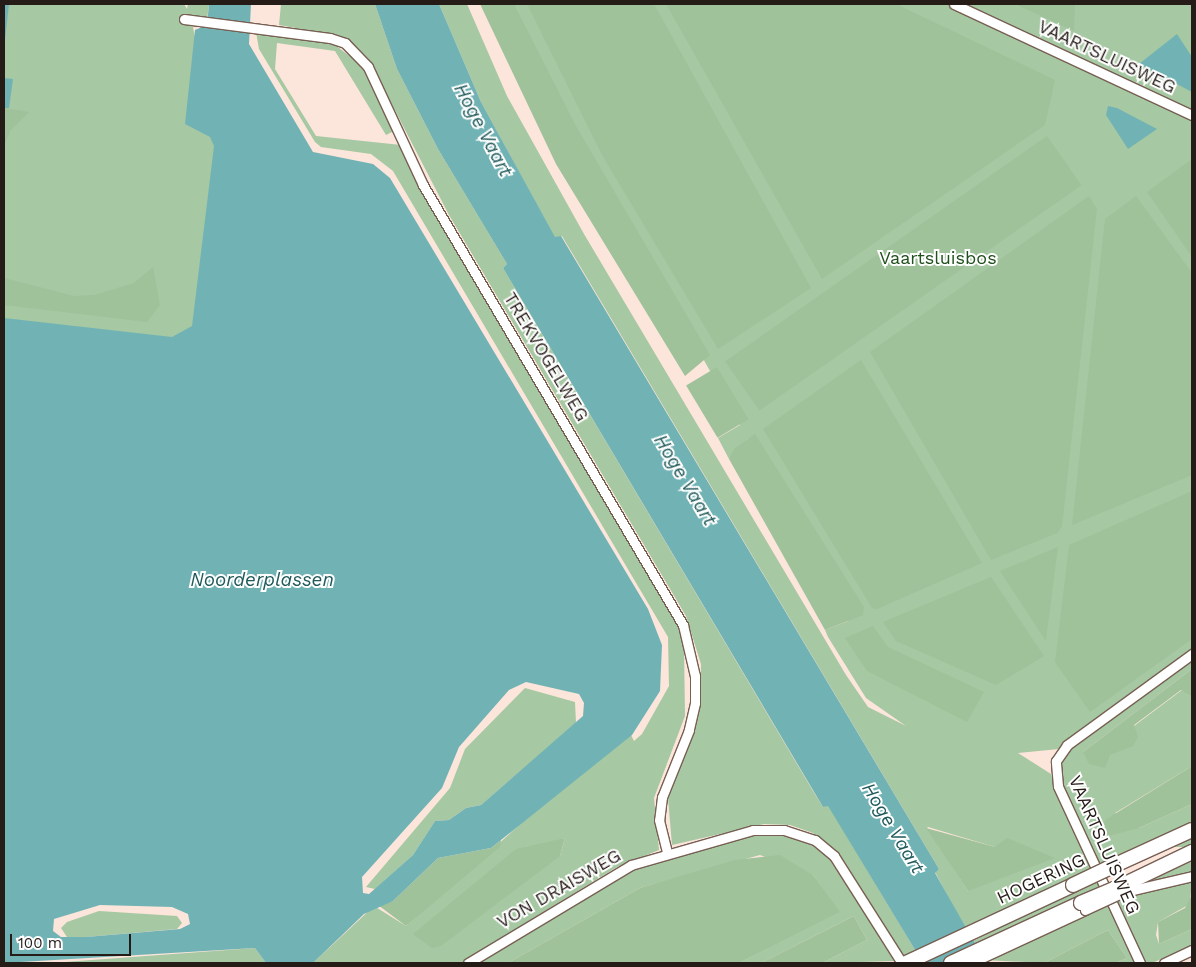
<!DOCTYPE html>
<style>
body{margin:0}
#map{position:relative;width:1196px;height:967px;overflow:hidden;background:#fce5da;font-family:"Work Sans",sans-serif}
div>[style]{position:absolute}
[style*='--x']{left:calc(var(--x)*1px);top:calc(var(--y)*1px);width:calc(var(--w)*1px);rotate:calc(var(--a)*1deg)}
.green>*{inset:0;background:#a6c8a2;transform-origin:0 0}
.forest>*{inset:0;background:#9fc29b;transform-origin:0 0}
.water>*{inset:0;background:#71b3b5}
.roads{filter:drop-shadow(1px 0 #775f53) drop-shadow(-1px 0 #775f53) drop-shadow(0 1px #775f53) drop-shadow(0 -1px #775f53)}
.minor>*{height:9px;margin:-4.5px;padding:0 4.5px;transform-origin:4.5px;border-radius:4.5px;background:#fff}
.trunk>*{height:14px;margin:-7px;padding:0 7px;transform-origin:7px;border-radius:7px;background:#fff}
.bridges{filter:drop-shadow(1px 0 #775f53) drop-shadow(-1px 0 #775f53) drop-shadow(0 1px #775f53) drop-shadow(0 -1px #775f53)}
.minor-bridge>*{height:9px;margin:-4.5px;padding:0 4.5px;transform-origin:4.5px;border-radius:4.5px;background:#fff}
.trunk-bridge>*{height:14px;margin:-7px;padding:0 7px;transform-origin:7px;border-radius:7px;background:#fff}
span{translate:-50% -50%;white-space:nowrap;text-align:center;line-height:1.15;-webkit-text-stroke:4px #fff;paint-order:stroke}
.street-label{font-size:18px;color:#251b17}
.park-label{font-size:18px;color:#20501c}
.water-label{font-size:19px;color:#215a5b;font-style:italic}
.frame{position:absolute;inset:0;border:5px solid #251b17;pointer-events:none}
.scale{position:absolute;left:10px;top:934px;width:121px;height:22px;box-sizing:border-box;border:2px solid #251b17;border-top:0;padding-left:6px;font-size:15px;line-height:18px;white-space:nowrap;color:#251b17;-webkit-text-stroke:4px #fff;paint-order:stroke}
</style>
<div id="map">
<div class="green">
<i style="clip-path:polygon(5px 4px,184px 4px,187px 9px,188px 4px,209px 4px,207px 20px,191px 18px,216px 137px,195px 343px,4px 321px)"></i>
<i style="clip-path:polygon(281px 4px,375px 4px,397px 69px,438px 149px,507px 264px,503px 268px,813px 791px,823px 807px,828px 805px,923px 963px,905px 963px,844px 861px,813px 833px,790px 825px,764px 824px,672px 845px,668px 798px,701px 701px,701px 664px,686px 616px,449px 215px,369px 60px,334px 35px,279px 25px)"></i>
<i style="clip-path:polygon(evenodd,439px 4px,467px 4px,507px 96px,584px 234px,846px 675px,868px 707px,906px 726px,866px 698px,828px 637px,825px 630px,848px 621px,748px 439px,729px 459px,718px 438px,740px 425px,506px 4px,1192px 4px,1192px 651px,1059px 749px,1018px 753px,1051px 774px,1093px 869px,965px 929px,935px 872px,939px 869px,562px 236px,555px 238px,481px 102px,439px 4px,928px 827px,995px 847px,968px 891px,927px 828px,928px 827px)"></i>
<i style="clip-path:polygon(evenodd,256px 32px,330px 41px,365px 68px,394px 131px,386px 135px,335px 51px,277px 43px,275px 69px,316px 136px,401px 145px,677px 624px,684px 648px,685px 716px,654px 798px,659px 850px,617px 867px,460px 963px,313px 963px,374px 906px,406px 926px,524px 821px,631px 735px,634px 741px,642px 734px,669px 686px,668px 637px,393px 171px,371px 154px,321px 147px,315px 142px,259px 49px,256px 32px,565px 838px,560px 856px,525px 847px,546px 844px,565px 838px)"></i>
<i style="clip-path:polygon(1192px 658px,1192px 669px,1083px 752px,1110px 755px,1134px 726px,1182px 690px,1192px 697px,1192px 766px,1115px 813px,1139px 828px,1192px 804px,1192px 824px,1099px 866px,1058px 776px,1064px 753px)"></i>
<i style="clip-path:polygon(525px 688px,575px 702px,576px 723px,481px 805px,466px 808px,449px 820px,435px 821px,413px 855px,375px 889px,366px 887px,450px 788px,465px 749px)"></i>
<i style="clip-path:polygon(747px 832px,795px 834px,825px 851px,898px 961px,822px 963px,867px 940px,854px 916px,761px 963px,739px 963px,839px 912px,814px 876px,760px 855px,640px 888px,508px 963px,472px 963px,632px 868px)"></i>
<i style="left:1192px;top:835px;width:12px;height:97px;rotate:90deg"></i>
<i style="clip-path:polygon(1192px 856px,1192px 873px,1131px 885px)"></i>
<i style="left:1097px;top:878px;width:11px;height:140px;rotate:63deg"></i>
<i style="clip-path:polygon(1192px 878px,1190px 904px,1158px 922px,1156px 935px,1159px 944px,1192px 929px,1192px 946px,1152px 963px,1145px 962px,1114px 899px,1135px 890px)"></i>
<i style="clip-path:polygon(1108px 902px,1135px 963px,1116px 963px,1127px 958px,1108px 930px,1044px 963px,984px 960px)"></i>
<i style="clip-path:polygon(99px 911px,177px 916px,182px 923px,177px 929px,86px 937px,67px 937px,61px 928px,67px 922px)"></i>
<i style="clip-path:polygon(255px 948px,266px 963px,51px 963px,146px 956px)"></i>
</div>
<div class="forest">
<i style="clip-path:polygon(480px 4px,514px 4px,576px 126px,710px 355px,685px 376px,556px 164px)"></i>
<i style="clip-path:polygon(527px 4px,654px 4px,811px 288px,718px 349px,602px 155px)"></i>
<i style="clip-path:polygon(666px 4px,896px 4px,1055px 80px,1045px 125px,822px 279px)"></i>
<i style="clip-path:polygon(1015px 4px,1075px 4px,1074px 31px)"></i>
<i style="clip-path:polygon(4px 108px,29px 112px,10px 131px,4px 146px)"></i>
<i style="left:1047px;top:136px;width:60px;height:393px;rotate:55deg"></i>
<i style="clip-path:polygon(1192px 159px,1192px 257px,1147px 192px)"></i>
<i style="clip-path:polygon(1089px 196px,1097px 209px,1062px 527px,1057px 533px,991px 560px,870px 352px)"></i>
<i style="clip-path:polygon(1136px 196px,1192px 273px,1192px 475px,1072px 525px,1105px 219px)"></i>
<i style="clip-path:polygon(153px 267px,160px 305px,147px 322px,4px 305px,4px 278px,74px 296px,94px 295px,134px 283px)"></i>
<i style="clip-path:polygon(861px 360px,982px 563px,877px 609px,872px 608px,763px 429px)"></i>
<i style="left:717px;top:367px;width:61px;height:36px;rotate:59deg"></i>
<i style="clip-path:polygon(755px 434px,864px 607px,863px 615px,825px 630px,729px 459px,734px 449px)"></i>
<i style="clip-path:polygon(1192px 491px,1192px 639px,1090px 712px,1055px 662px,1069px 545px)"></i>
<i style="clip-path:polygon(1058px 547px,1046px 640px,1045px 640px,1000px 571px)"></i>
<i style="clip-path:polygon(991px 577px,1044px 656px,996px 685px,896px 641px,883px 622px)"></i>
<i style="clip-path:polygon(873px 626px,888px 647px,984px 692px,967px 722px,867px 671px,845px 638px)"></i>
<i style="clip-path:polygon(1192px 669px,1192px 697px,1181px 690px,1134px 725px,1138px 737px,1133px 746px,1110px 755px,1105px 768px,1089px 764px,1083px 752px)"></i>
<i style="clip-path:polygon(1192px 766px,1192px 804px,1139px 828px,1100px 838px,1105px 820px)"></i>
<i style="clip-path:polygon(926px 828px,995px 847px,1007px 838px,1055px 858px,968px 891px)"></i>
<i style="clip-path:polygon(565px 838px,560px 856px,441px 946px,432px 948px,413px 934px,516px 849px)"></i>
<i style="clip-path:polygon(501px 840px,500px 847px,406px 926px,378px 905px,393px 901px,438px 858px,491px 848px)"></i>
<i style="clip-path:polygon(780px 855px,814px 876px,840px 912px,739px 963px,508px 963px,640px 888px,735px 860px)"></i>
<i style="clip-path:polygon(1192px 895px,1192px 929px,1159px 944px,1158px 922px,1185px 908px)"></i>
<i style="clip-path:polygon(854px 916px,867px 940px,822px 963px,761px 963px)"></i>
<i style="clip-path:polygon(1108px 930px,1127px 958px,1116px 963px,1044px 963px)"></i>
</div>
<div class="water">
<i style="clip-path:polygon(4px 4px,9px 4px,4px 49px)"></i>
<i style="clip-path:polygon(evenodd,209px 4px,251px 4px,249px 44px,313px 152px,373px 164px,390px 178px,648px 609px,662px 645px,660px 691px,632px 735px,491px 848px,438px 858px,393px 901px,364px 914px,313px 963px,266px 963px,255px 948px,4px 963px,4px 318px,172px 337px,192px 326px,214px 146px,210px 137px,185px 124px,195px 30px,207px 25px,209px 4px,526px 682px,579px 694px,584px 703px,583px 716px,481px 805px,466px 808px,449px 820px,435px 821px,413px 855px,369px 894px,363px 893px,362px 877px,442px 788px,459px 747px,509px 690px,526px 682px,209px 4px,100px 905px,172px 907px,188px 914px,190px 924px,180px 929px,86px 937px,61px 937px,53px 931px,54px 919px,100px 905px)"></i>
<i style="clip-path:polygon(375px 4px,439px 4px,481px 102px,555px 237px,561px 236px,939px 869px,935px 873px,986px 963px,923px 963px,828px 806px,823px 807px,503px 268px,507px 264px,438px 149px,397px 69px)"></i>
<i style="clip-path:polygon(1177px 34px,1192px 57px,1192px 92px,1139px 64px)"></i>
<i style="clip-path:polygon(4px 78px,13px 79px,9px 108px,4px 108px)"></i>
<i style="clip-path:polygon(1108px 106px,1117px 108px,1157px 129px,1128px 149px,1106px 115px)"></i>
</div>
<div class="roads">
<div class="minor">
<i style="--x:954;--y:4;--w:263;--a:25"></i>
<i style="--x:184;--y:19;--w:147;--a:7.4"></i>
<i style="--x:330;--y:38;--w:16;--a:18"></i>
<i style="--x:345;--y:43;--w:33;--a:46"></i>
<i style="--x:368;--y:67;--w:130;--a:65"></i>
<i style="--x:423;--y:185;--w:511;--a:59.42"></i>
<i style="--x:683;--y:625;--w:52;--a:76.8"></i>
<i style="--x:695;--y:676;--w:27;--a:90"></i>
<i style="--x:695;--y:703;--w:28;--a:103"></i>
<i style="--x:689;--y:730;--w:72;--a:111.9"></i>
<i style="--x:662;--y:797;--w:23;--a:97"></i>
<i style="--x:659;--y:820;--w:34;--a:76"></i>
<i style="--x:1124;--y:892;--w:70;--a:-13.2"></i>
<i style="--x:468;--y:963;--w:190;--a:-31"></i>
<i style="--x:631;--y:865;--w:127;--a:-16"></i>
<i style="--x:753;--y:830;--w:31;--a:0"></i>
<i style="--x:784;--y:830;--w:33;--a:18"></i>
<i style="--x:815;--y:840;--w:25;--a:40"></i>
<i style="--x:834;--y:856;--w:127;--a:57.6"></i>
<i style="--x:971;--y:963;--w:126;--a:-24.9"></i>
<i style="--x:1140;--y:963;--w:195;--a:-114.9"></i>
<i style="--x:1058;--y:786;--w:25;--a:-95"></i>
<i style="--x:1056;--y:761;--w:19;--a:-55"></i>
<i style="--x:1067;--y:745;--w:155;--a:-36.1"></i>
<i style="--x:1164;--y:963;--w:31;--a:-25"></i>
</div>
<div class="trunk">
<i style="--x:1113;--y:866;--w:87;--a:-24.5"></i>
<i style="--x:1121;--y:886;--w:79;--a:-25.6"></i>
<i style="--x:906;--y:963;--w:184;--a:-25"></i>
<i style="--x:951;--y:963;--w:143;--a:-24.8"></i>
</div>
</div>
<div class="bridges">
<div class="minor-bridge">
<i style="--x:1085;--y:910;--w:43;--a:-24.8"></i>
</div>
<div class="trunk-bridge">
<i style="--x:1073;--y:885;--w:44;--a:-25.4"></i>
<i style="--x:1081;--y:903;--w:43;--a:-23"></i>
</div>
</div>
<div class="street-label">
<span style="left:1107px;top:57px;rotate:25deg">VAARTSLUISWEG</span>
<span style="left:546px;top:357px;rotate:59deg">TREKVOGELWEG</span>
<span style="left:1104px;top:845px;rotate:66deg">VAARTSLUISWEG</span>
<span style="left:1041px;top:879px;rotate:-25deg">HOGERING</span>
<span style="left:559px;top:889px;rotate:-30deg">VON DRAISWEG</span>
</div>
<div class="park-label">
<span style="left:938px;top:258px">Vaartsluisbos</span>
</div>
<div class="water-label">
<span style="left:483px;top:130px;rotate:62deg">Hoge Vaart</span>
<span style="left:685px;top:480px;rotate:59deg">Hoge Vaart</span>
<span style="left:262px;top:580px">Noorderplassen</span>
<span style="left:893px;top:828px;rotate:59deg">Hoge Vaart</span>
</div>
<div class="frame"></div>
<div class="scale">100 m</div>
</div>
